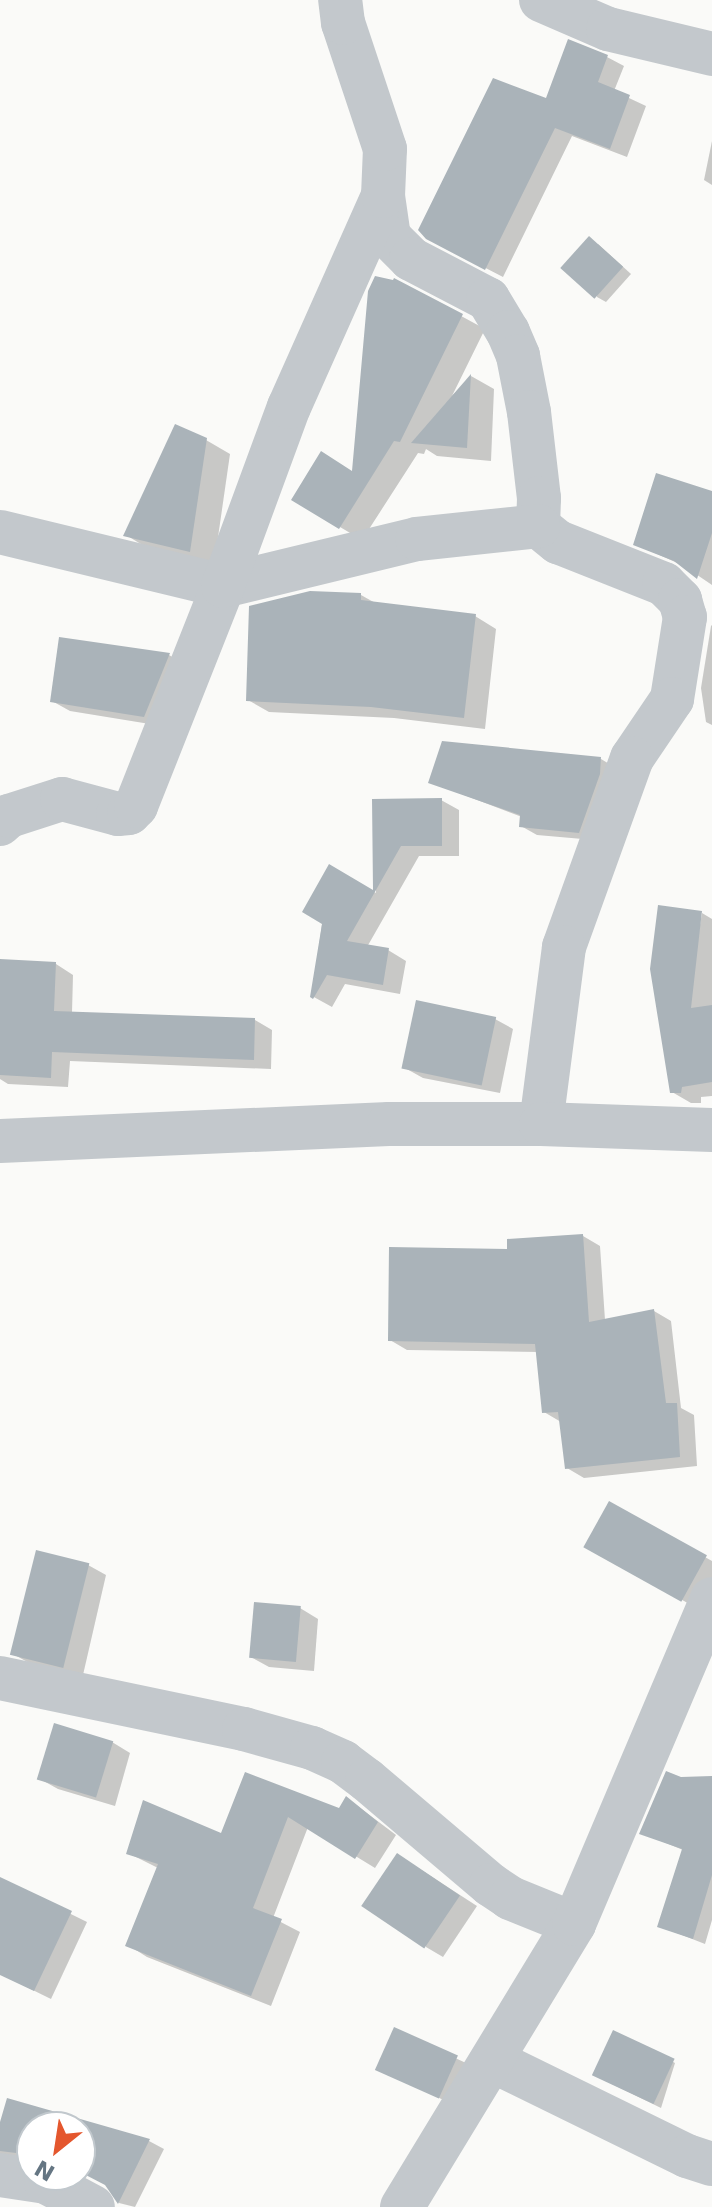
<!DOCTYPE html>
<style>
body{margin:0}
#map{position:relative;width:712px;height:2207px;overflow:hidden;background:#fafaf8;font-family:"DejaVu Sans",sans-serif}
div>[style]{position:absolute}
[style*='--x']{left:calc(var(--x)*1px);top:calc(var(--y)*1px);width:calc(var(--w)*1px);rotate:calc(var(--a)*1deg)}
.shadow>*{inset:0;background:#0003;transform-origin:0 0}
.building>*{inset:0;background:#aab3b9;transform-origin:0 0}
.minor>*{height:44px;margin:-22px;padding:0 22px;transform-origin:22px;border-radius:22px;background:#c3c8cc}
span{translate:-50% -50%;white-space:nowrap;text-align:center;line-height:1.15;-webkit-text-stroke:8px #fff;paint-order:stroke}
.north{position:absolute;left:16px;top:2111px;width:80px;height:80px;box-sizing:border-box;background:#fff;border:2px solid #c1c8cd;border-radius:50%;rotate:210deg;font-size:22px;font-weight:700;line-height:32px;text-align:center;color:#657683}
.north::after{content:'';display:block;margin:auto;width:28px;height:36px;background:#e4572e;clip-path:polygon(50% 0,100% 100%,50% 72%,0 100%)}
</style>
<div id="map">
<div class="shadow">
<i style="clip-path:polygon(607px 57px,624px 66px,614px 91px,646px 106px,627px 157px,572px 136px,503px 277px,445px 247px)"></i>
<i style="clip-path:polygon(712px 141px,712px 185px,704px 180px)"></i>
<i style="clip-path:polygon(598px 244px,631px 274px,606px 302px,597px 297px)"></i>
<i style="clip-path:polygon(395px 280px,485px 329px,452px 396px,471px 376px,494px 389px,491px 461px,437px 456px,426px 449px,424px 454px,418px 453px,362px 540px,340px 527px)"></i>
<i style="clip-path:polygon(206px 440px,230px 454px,214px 565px,149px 549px,126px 535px)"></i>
<i style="clip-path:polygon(712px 493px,712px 585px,684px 566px,635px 544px)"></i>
<i style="clip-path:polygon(361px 595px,377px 604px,475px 616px,496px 629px,485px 729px,394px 718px,269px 712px,248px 700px)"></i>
<i style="clip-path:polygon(711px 626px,712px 625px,712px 725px,706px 722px,701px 688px)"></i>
<i style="clip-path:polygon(169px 655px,186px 665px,162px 726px,70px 711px,52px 701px)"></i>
<i style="clip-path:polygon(601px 759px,616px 768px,594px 840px,537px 835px,521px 826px,522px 817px,430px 782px)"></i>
<i style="clip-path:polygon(441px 800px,459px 810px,459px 856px,419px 856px,367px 947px,388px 950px,406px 961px,400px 994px,345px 984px,332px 1007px,312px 996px,330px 867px,376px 893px,374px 801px)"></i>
<i style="clip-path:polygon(702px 913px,712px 919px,712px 1096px,701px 1097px,701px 1103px,691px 1103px,672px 1092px)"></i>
<i style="clip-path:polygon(0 961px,56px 964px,73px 975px,72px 1013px,255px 1020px,272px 1030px,271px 1069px,70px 1061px,68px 1087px,8px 1084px,0 1079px)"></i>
<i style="clip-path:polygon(495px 1019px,513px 1029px,500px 1093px,423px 1078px,405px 1068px)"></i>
<i style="clip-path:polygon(583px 1236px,600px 1246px,605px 1320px,654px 1311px,671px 1321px,681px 1408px,694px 1415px,697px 1466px,584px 1478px,567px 1468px,561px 1422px,544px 1412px,538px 1352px,407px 1350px,390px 1340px,509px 1252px)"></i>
<i style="clip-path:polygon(609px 1503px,712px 1561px,712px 1588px,700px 1610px,586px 1546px)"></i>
<i style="clip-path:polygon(88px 1565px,106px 1575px,83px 1675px,31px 1664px,13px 1654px)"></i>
<i style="clip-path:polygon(300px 1608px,318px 1619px,314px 1671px,269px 1667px,251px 1657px)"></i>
<i style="clip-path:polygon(112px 1742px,130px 1753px,115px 1806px,58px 1789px,40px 1779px)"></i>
<i style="clip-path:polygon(246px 1774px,340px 1810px,347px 1798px,396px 1835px,375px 1868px,308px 1827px,273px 1918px,300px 1932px,271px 2006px,147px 1957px,128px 1945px,158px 1868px,128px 1853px,222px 1835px)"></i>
<i style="clip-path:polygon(712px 1778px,712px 1920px,705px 1944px,659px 1926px,683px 1850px,642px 1833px,681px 1779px)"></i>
<i style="clip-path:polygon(415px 1866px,477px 1906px,443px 1957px,426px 1947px)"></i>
<i style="clip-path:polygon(0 1879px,87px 1922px,51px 1999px,0 1974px)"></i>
<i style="left:395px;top:2030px;width:89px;height:43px;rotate:25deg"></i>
<i style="clip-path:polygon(657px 2053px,675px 2063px,661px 2108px,612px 2084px)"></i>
<i style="clip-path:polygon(9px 2100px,149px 2141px,164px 2149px,135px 2207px,119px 2203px,107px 2185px,80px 2170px,80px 2127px,32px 2127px,32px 2160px,0 2155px,0 2128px)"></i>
</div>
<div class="building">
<i style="clip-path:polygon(568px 39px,608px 55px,598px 82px,630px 95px,610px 149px,555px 128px,485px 270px,426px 239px,418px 230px,493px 78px,546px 98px)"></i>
<i style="left:589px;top:236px;width:46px;height:43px;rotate:42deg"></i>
<i style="clip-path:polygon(375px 276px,393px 280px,394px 278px,463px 314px,400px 442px,394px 441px,339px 529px,291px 500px,321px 451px,352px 471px,368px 291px)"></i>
<i style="clip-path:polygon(471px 374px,467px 448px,411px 443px)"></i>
<i style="clip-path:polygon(175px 424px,207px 438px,190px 552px,123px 536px)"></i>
<i style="clip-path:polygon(656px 473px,712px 491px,712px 533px,697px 579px,674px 561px,633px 545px)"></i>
<i style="clip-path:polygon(310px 591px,361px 593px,361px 600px,476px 614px,464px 718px,371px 707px,246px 701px,249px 606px)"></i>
<i style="clip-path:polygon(59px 637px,170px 653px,144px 717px,50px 702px)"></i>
<i style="clip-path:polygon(442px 741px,601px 757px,600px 774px,579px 833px,519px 827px,520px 815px,428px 783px)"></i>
<i style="clip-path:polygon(442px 798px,442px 846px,401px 846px,347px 941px,389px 948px,383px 985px,327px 975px,313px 999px,310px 997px,322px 924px,302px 912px,329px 864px,373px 890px,372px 799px)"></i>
<i style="clip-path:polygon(658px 905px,702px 911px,691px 1008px,712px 1005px,712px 1082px,682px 1087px,681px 1093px,670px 1093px,650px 969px)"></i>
<i style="clip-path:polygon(0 959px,56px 962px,54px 1011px,255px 1018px,254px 1060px,52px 1052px,51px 1078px,0 1075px)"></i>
<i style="left:416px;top:1000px;width:82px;height:70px;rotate:12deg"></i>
<i style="clip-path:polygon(583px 1234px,589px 1322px,654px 1309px,666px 1403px,677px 1403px,680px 1457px,565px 1469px,558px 1412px,542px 1413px,535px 1344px,388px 1341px,389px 1247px,507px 1249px,507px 1239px)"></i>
<i style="left:609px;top:1501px;width:112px;height:53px;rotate:29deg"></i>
<i style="left:36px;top:1550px;width:55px;height:108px;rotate:14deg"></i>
<i style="left:254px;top:1602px;width:47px;height:56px;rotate:5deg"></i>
<i style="left:54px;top:1723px;width:62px;height:59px;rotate:17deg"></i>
<i style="clip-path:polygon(666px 1771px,681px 1777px,712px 1776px,712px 1875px,693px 1939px,657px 1927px,682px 1849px,639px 1834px)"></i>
<i style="clip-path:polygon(245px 1772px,339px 1808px,346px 1796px,378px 1822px,355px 1859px,288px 1817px,253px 1908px,282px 1919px,251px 1996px,125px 1946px,158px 1864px,126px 1854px,143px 1800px,221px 1833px)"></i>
<i style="left:397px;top:1853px;width:76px;height:64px;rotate:34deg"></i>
<i style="clip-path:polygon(0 1877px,72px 1911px,34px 1991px,0 1975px)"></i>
<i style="left:394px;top:2027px;width:70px;height:47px;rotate:24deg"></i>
<i style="left:613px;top:2030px;width:68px;height:50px;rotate:25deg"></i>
<i style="clip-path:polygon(7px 2098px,150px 2139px,118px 2204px,105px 2185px,80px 2172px,80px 2127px,32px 2127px,32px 2155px,0 2151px,0 2122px)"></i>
</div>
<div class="minor">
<i style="--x:541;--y:0;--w:73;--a:23.4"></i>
<i style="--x:608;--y:29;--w:107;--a:13.5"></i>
<i style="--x:383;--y:196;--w:41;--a:81.7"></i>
<i style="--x:389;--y:237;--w:31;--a:45"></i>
<i style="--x:411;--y:259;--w:87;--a:27.5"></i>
<i style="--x:488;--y:299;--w:39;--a:59"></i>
<i style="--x:508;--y:332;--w:26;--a:67"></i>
<i style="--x:518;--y:356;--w:57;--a:78.9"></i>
<i style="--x:529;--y:412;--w:87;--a:83.4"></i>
<i style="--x:539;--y:498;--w:28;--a:92"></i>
<i style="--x:538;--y:526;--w:26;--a:39"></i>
<i style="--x:558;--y:542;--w:114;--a:21.6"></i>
<i style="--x:664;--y:584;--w:23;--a:45"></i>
<i style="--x:680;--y:600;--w:18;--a:74"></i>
<i style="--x:685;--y:617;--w:83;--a:99"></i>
<i style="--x:672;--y:699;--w:71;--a:124.1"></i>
<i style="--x:632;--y:758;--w:201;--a:109.8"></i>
<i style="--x:564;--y:947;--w:178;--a:97.4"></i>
<i style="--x:0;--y:532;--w:229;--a:13.6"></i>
<i style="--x:223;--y:586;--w:200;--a:-13.6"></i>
<i style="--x:417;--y:539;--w:122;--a:-6.1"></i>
<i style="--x:0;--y:824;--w:12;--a:-42"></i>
<i style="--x:9;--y:816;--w:56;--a:-17.8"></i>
<i style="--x:62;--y:799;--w:58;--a:15"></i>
<i style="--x:118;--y:814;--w:11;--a:-5"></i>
<i style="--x:129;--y:813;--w:10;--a:-45"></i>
<i style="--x:136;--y:806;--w:237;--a:-68.4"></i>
<i style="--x:223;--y:586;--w:191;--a:-69.8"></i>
<i style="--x:289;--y:407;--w:231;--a:-66"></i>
<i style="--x:383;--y:196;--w:47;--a:-87.6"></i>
<i style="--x:385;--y:149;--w:133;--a:-108.4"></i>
<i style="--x:343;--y:23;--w:23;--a:-97"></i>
<i style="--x:0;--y:1141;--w:389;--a:-2.5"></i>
<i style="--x:389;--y:1124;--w:152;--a:0"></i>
<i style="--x:541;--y:1124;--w:171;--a:2"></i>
<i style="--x:0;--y:1678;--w:249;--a:11.8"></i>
<i style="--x:244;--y:1729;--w:71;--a:15.6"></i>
<i style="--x:312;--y:1748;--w:34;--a:24"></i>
<i style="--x:343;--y:1762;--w:30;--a:37"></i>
<i style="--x:367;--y:1780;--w:162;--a:40.3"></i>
<i style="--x:491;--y:1885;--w:23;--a:34"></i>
<i style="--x:510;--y:1898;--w:69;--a:22.1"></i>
<i style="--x:493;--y:2061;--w:216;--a:26.1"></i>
<i style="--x:687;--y:2156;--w:26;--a:18"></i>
<i style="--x:0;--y:2175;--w:47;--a:8.7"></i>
<i style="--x:46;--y:2182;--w:53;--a:28"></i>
<i style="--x:402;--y:2207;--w:331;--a:-58.7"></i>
<i style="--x:574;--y:1924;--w:353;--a:-67"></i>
</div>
<div class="north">N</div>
</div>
